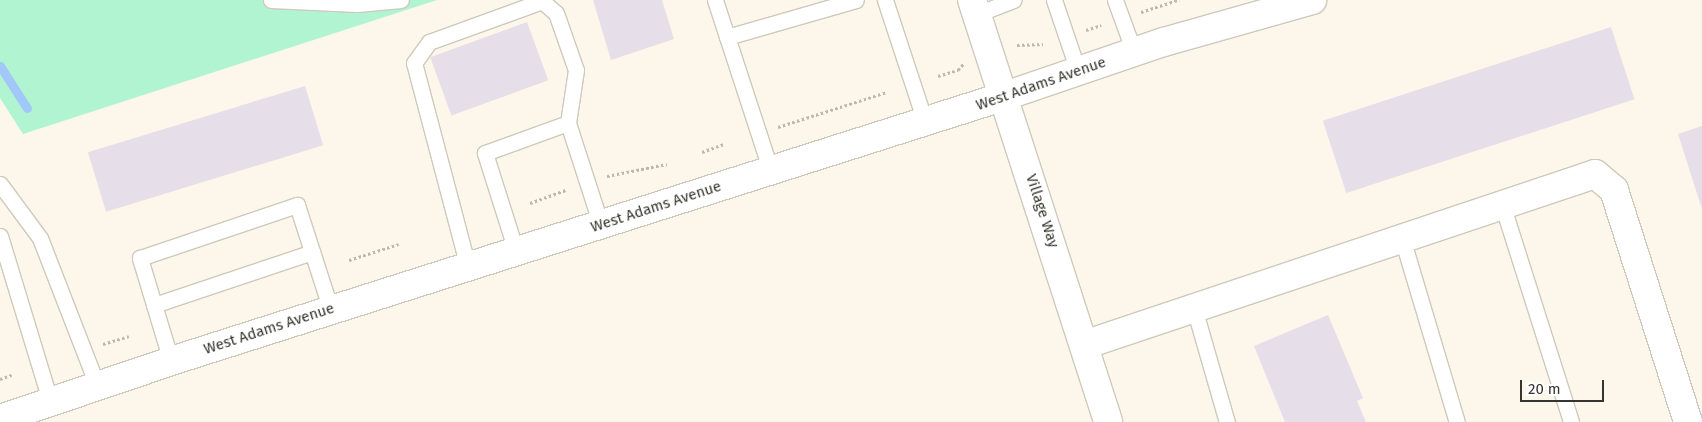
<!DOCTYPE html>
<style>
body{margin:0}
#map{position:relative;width:1702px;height:422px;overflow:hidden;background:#fcf7ea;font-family:"Fira Sans",sans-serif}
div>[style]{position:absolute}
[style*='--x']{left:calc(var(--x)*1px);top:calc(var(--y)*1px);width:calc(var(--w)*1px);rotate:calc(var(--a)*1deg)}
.green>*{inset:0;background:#b0f4d2}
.stream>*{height:9px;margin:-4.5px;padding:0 4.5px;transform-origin:4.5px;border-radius:4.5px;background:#a2c8f9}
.building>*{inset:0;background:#e6dee9;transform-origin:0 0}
.path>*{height:3px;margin-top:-1.5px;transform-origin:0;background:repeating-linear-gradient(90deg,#bcb8ad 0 2.5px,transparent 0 5px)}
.roads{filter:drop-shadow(1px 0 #cec9bc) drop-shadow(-1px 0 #cec9bc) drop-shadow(0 1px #cec9bc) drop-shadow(0 -1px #cec9bc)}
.lane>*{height:15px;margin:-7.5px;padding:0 7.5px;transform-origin:7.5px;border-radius:7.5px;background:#fff}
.street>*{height:28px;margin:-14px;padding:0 14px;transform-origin:14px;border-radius:14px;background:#fff}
.secondary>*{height:28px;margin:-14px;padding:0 14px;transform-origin:14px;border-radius:14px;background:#fff}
span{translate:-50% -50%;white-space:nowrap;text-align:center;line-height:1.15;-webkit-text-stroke:4.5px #fff;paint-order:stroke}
.street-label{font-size:15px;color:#35342e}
.scale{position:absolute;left:1520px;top:380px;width:84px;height:22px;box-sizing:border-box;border:2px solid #35342e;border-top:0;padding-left:6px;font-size:15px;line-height:18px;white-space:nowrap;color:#35342e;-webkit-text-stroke:4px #fff;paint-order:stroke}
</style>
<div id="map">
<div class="green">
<i style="clip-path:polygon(0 0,437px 0,23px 134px,0 98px)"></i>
</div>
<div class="stream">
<i style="--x:0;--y:66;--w:50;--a:57.3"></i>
</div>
<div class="building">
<i style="clip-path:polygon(593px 0,662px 0,674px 39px,611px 60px)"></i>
<i style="left:527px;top:22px;width:62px;height:103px;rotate:70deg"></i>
<i style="left:1611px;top:27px;width:76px;height:303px;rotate:72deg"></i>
<i style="left:305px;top:86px;width:62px;height:227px;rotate:73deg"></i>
<i style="clip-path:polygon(1702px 126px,1702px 209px,1678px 134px)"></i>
<i style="clip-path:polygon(1328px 315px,1363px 398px,1357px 401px,1366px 422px,1285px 422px,1254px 346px)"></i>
</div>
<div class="path">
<i style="--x:1141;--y:12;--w:40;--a:-18"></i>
<i style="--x:1086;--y:30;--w:16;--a:-18"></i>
<i style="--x:1017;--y:45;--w:26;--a:-2"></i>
<i style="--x:938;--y:76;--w:21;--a:-17"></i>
<i style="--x:958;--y:70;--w:9;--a:-49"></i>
<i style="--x:778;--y:127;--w:114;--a:-17.8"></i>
<i style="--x:702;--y:152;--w:23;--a:-20"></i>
<i style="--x:607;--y:176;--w:61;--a:-11.3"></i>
<i style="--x:530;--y:203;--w:38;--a:-20"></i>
<i style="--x:349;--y:260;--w:52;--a:-17.7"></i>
<i style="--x:103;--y:344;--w:27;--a:-17"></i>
<i style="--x:0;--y:379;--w:15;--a:-20"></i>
</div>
<div class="roads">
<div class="lane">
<i style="--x:271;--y:0;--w:86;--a:2.7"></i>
<i style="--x:357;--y:4;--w:44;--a:-5.2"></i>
<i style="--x:715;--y:0;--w:180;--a:71.9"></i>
<i style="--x:885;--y:0;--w:128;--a:71.8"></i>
<i style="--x:1054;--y:0;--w:75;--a:71.3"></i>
<i style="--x:1115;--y:0;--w:55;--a:69.9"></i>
<i style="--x:977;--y:14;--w:39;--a:-21"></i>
<i style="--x:727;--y:37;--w:134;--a:-16"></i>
<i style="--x:0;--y:184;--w:67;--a:53.5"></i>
<i style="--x:40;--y:238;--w:158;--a:68.8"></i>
<i style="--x:1502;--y:204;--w:229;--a:72.4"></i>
<i style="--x:0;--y:236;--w:172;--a:73.1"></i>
<i style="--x:1402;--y:238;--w:192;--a:73.4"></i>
<i style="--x:516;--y:251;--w:103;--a:-107.6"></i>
<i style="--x:485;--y:153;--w:88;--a:-19.9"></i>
<i style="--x:568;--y:123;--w:107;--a:72.1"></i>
<i style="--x:468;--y:267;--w:211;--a:-104.8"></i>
<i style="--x:414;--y:63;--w:26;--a:-54"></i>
<i style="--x:429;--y:42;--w:120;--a:-19.9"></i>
<i style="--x:542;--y:1;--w:18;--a:41"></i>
<i style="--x:556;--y:13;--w:60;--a:70.7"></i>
<i style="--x:576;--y:70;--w:54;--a:98.6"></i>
<i style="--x:154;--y:305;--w:167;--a:-18.5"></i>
<i style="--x:1194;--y:308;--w:119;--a:73.9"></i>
<i style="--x:171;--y:361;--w:108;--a:-106.8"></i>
<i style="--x:140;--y:258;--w:166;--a:-18.7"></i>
<i style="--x:297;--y:205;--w:110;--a:72.1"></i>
</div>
<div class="street">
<i style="--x:972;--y:0;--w:443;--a:72.1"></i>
<i style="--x:1084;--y:345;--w:539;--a:-18.5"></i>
<i style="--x:1595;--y:174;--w:25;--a:40"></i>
<i style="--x:1614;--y:190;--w:244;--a:72.3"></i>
</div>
<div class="secondary">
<i style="--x:0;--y:419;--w:181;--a:-18.7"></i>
<i style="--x:171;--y:361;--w:875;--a:-17.63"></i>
<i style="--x:1005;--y:96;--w:168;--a:-18.8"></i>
<i style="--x:1164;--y:42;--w:154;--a:-15.8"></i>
</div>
</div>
<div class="street-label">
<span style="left:1041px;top:84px;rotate:-19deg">West Adams Avenue</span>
<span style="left:656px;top:207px;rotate:-18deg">West Adams Avenue</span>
<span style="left:1042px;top:211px;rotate:72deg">Village Way</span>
<span style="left:269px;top:329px;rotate:-18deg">West Adams Avenue</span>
</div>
<div class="scale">20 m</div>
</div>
